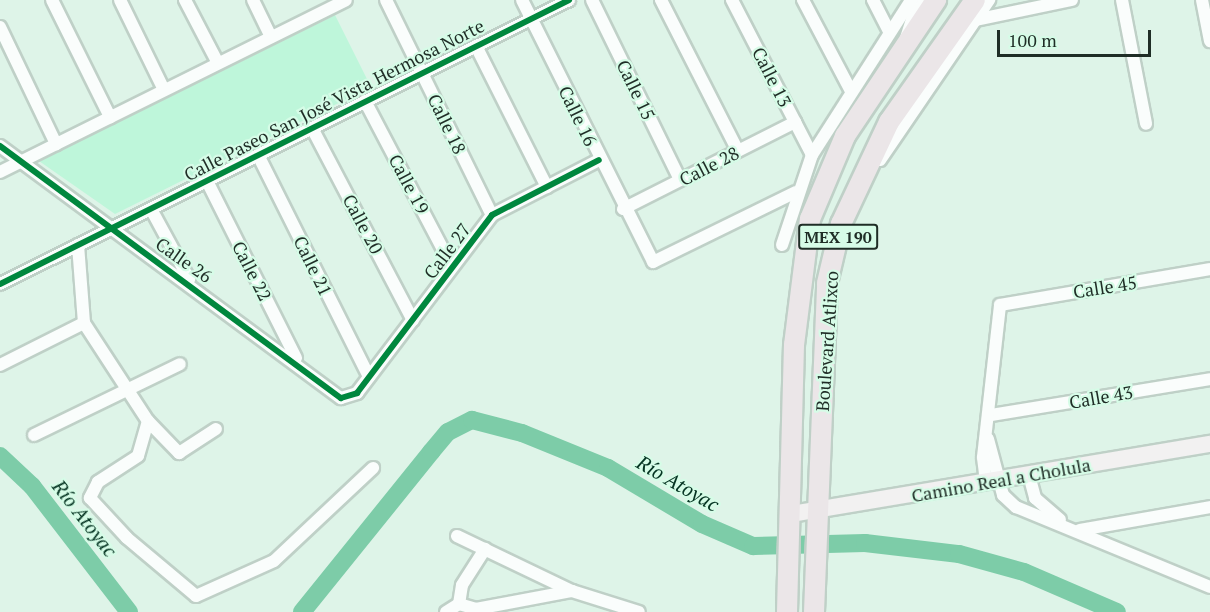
<!DOCTYPE html>
<meta charset="utf-8">
<style>
body{margin:0}
#map{position:relative;width:1210px;height:612px;overflow:hidden;background:#def4e8;font-family:"PT Serif",serif}
div>[style]{position:absolute}
[style*='--x']{left:calc(var(--x)*1px);top:calc(var(--y)*1px);width:calc(var(--w)*1px);rotate:calc(var(--a)*1deg)}
.green>*{inset:0;background:#bef6da}
.river>*{height:18px;margin:-9px;padding:0 9px;transform-origin:9px;border-radius:9px;background:#7dcca8}
.roads{filter:drop-shadow(2px 0 #bfd0c7) drop-shadow(-2px 0 #bfd0c7) drop-shadow(0 2px #bfd0c7) drop-shadow(0 -2px #bfd0c7)}
.street>*{height:12px;margin:-6px;padding:0 6px;transform-origin:6px;border-radius:6px;background:#fafdfc}
.secondary>*{height:16px;margin:-8px;padding:0 8px;transform-origin:8px;border-radius:8px;background:#f2f1f1}
.primary>*{height:20px;margin:-10px;padding:0 10px;transform-origin:10px;border-radius:10px;background:#ebe6e8}
.cycleway>*{height:6px;margin:-3px;padding:0 3px;transform-origin:3px;border-radius:3px;background:#00873e}
span{translate:-50% -50%;white-space:nowrap;text-align:center;line-height:1.15;-webkit-text-stroke:4.5px #d6fce7;paint-order:stroke}
.shield-label span{padding:2px 4px;background:#d6fce7;border:2px solid;border-radius:4px;-webkit-text-stroke-width:0}
.shield-label{font-size:16px;color:#1f2d26;font-weight:700}
.street-label{font-size:18px;color:#1f2d26}
.water-label{font-size:20px;color:#053422;font-style:italic}
.scale{position:absolute;left:997px;top:30px;width:154px;height:27px;box-sizing:border-box;border:3px solid #1f2d26;border-top:0;padding-left:8px;font-size:18px;line-height:21px;white-space:nowrap;color:#1f2d26;-webkit-text-stroke:4px #d6fce7;paint-order:stroke}
</style>
<div id="map">
<div class="green">
<i style="clip-path:polygon(335px 15px,371px 87px,115px 214px,39px 161px)"></i>
</div>
<div class="river">
<i style="--x:0;--y:456;--w:44;--a:43.2"></i>
<i style="--x:32;--y:486;--w:159;--a:52.4"></i>
<i style="--x:302;--y:612;--w:206;--a:-51.1"></i>
<i style="--x:431;--y:452;--w:26;--a:-50"></i>
<i style="--x:448;--y:432;--w:27;--a:-27"></i>
<i style="--x:472;--y:420;--w:52;--a:14.6"></i>
<i style="--x:522;--y:433;--w:93;--a:22.1"></i>
<i style="--x:608;--y:468;--w:109;--a:30.8"></i>
<i style="--x:702;--y:524;--w:56;--a:23.3"></i>
<i style="--x:753;--y:546;--w:112;--a:-1.5"></i>
<i style="--x:865;--y:543;--w:95;--a:6.7"></i>
<i style="--x:959;--y:554;--w:67;--a:15.5"></i>
<i style="--x:1024;--y:572;--w:101;--a:23.3"></i>
</div>
<div class="roads">
<div class="street">
<i style="--x:52;--y:0;--w:131;--a:63.6"></i>
<i style="--x:120;--y:0;--w:100;--a:63.9"></i>
<i style="--x:185;--y:0;--w:71;--a:62.4"></i>
<i style="--x:253;--y:0;--w:41;--a:64.1"></i>
<i style="--x:386;--y:0;--w:240;--a:63.8"></i>
<i style="--x:522;--y:0;--w:293;--a:63.4"></i>
<i style="--x:653;--y:262;--w:159;--a:-26.1"></i>
<i style="--x:592;--y:0;--w:200;--a:63.9"></i>
<i style="--x:661;--y:0;--w:169;--a:63"></i>
<i style="--x:732;--y:0;--w:174;--a:62.7"></i>
<i style="--x:803;--y:0;--w:101;--a:62.2"></i>
<i style="--x:873;--y:0;--w:36;--a:63"></i>
<i style="--x:1122;--y:0;--w:126;--a:79"></i>
<i style="--x:1202;--y:0;--w:42;--a:79"></i>
<i style="--x:975;--y:20;--w:99;--a:-11.7"></i>
<i style="--x:0;--y:27;--w:130;--a:64.4"></i>
<i style="--x:905;--y:41;--w:42;--a:-72"></i>
<i style="--x:476;--y:46;--w:158;--a:63.3"></i>
<i style="--x:365;--y:101;--w:187;--a:62.3"></i>
<i style="--x:312;--y:128;--w:217;--a:62.3"></i>
<i style="--x:0;--y:146;--w:424;--a:36.5"></i>
<i style="--x:341;--y:398;--w:17;--a:-17"></i>
<i style="--x:357;--y:393;--w:223;--a:-52.8"></i>
<i style="--x:492;--y:215;--w:120;--a:-27.2"></i>
<i style="--x:258;--y:155;--w:248;--a:63.4"></i>
<i style="--x:880;--y:160;--w:194;--a:-55.7"></i>
<i style="--x:0;--y:172;--w:386;--a:-26.4"></i>
<i style="--x:207;--y:181;--w:198;--a:63.3"></i>
<i style="--x:151;--y:209;--w:80;--a:61.5"></i>
<i style="--x:623;--y:209;--w:193;--a:-26.8"></i>
<i style="--x:78;--y:245;--w:78;--a:85.6"></i>
<i style="--x:84;--y:323;--w:117;--a:56.9"></i>
<i style="--x:148;--y:421;--w:45;--a:45.9"></i>
<i style="--x:179;--y:453;--w:44;--a:-33"></i>
<i style="--x:782;--y:245;--w:95;--a:-71.6"></i>
<i style="--x:812;--y:155;--w:184;--a:-57.4"></i>
<i style="--x:0;--y:284;--w:636;--a:-26.52"></i>
<i style="--x:0;--y:365;--w:94;--a:-26.6"></i>
<i style="--x:991;--y:415;--w:222;--a:-9.3"></i>
<i style="--x:148;--y:421;--w:36;--a:106"></i>
<i style="--x:138;--y:456;--w:48;--a:147"></i>
<i style="--x:98;--y:482;--w:18;--a:117"></i>
<i style="--x:90;--y:498;--w:54;--a:47.2"></i>
<i style="--x:127;--y:538;--w:90;--a:40"></i>
<i style="--x:196;--y:596;--w:85;--a:-24.2"></i>
<i style="--x:274;--y:561;--w:136;--a:-43.2"></i>
<i style="--x:34;--y:435;--w:162;--a:-25.9"></i>
<i style="--x:988;--y:439;--w:58;--a:75"></i>
<i style="--x:1003;--y:495;--w:18;--a:43"></i>
<i style="--x:1016;--y:507;--w:210;--a:22.4"></i>
<i style="--x:1029;--y:475;--w:24;--a:75"></i>
<i style="--x:1035;--y:498;--w:33;--a:41"></i>
<i style="--x:986;--y:482;--w:25;--a:-97"></i>
<i style="--x:983;--y:457;--w:153;--a:-83.6"></i>
<i style="--x:1000;--y:305;--w:213;--a:-9.7"></i>
<i style="--x:1080;--y:530;--w:132;--a:-10"></i>
<i style="--x:457;--y:536;--w:127;--a:25.6"></i>
<i style="--x:572;--y:591;--w:70;--a:17.4"></i>
<i style="--x:459;--y:604;--w:18;--a:16"></i>
<i style="--x:476;--y:609;--w:98;--a:-10.6"></i>
<i style="--x:459;--y:604;--w:19;--a:-81"></i>
<i style="--x:462;--y:585;--w:43;--a:-57.4"></i>
<i style="--x:446;--y:612;--w:15;--a:-32"></i>
</div>
<div class="secondary">
<i style="--x:791;--y:514;--w:425;--a:-9.5"></i>
</div>
<div class="primary">
<i style="--x:787;--y:612;--w:267;--a:-88.5"></i>
<i style="--x:794;--y:345;--w:127;--a:-82.8"></i>
<i style="--x:810;--y:219;--w:90;--a:-67.1"></i>
<i style="--x:845;--y:136;--w:164;--a:-56.2"></i>
<i style="--x:814;--y:612;--w:329;--a:-87.7"></i>
<i style="--x:827;--y:283;--w:61;--a:-76.7"></i>
<i style="--x:841;--y:224;--w:113;--a:-64.8"></i>
<i style="--x:889;--y:122;--w:149;--a:-54.8"></i>
</div>
</div>
<div class="cycleway">
<i style="--x:0;--y:146;--w:424;--a:36.5"></i>
<i style="--x:341;--y:398;--w:17;--a:-17"></i>
<i style="--x:357;--y:393;--w:223;--a:-52.8"></i>
<i style="--x:492;--y:215;--w:120;--a:-27.2"></i>
<i style="--x:0;--y:284;--w:636;--a:-26.52"></i>
</div>
<div class="shield-label">
<span style="left:838px;top:237px">MEX 190</span>
</div>
<div class="street-label">
<span style="left:772px;top:77px;rotate:63deg">Calle 13</span>
<span style="left:636px;top:90px;rotate:64deg">Calle 15</span>
<span style="left:334px;top:100px;rotate:-27deg">Calle Paseo San José Vista Hermosa Norte</span>
<span style="left:578px;top:116px;rotate:64deg">Calle 16</span>
<span style="left:447px;top:124px;rotate:64deg">Calle 18</span>
<span style="left:709px;top:166px;rotate:-27deg">Calle 28</span>
<span style="left:409px;top:184px;rotate:62deg">Calle 19</span>
<span style="left:363px;top:224px;rotate:62deg">Calle 20</span>
<span style="left:447px;top:251px;rotate:-53deg">Calle 27</span>
<span style="left:184px;top:260px;rotate:35deg">Calle 26</span>
<span style="left:313px;top:266px;rotate:64deg">Calle 21</span>
<span style="left:252px;top:271px;rotate:63deg">Calle 22</span>
<span style="left:1105px;top:287px;rotate:-9deg">Calle 45</span>
<span style="left:827px;top:341px;rotate:-86deg">Boulevard Atlixco</span>
<span style="left:1101px;top:397px;rotate:-10deg">Calle 43</span>
<span style="left:1001px;top:480px;rotate:-10deg">Camino Real a Cholula</span>
</div>
<div class="water-label">
<span style="left:678px;top:483px;rotate:30deg">Río Atoyac</span>
<span style="left:85px;top:518px;rotate:52deg">Río Atoyac</span>
</div>
<div class="scale">100 m</div>
</div>
